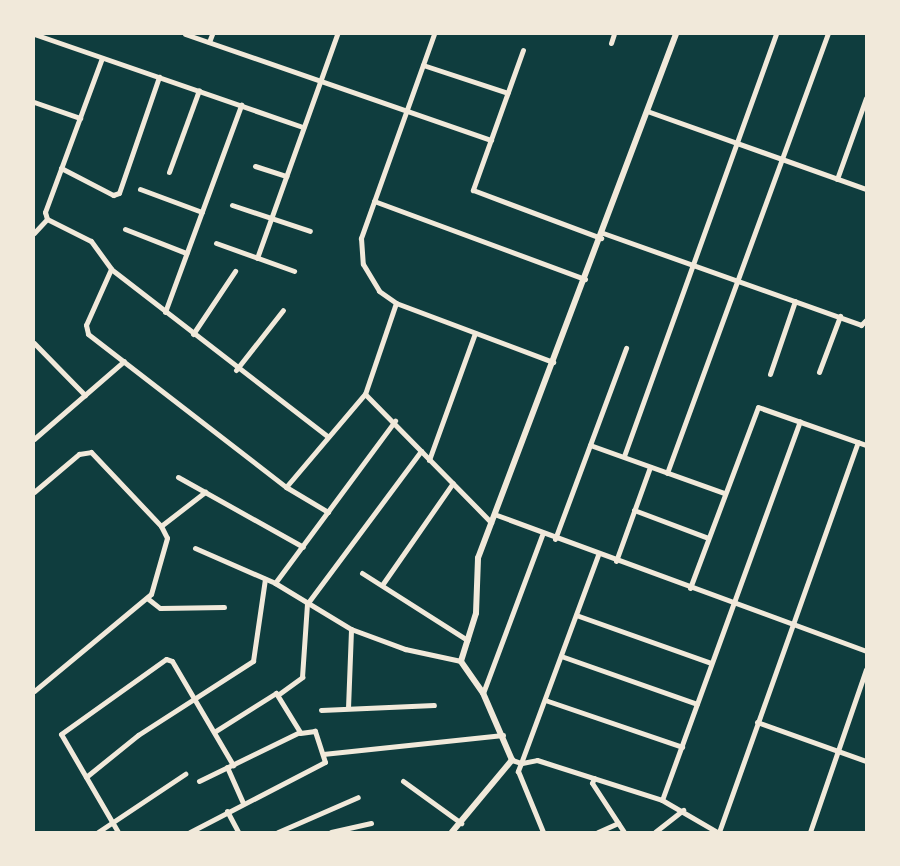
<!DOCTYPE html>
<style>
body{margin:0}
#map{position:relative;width:900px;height:866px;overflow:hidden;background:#0f3d3e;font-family:Spectral,serif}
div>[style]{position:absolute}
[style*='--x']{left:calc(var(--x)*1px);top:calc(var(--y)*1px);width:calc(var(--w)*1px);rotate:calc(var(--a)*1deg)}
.minor>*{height:5px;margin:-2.5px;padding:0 2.5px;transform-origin:2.5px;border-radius:2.5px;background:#f1e9da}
.tertiary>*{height:6px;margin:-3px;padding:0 3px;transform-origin:3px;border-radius:3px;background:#f1e9da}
span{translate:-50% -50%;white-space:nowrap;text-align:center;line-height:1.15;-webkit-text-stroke:4.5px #f1e9da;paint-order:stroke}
.frame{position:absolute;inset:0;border:35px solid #f1e9da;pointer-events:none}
</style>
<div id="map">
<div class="minor">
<i style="--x:34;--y:34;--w:285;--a:19.1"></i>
<i style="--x:185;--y:34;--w:324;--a:19.1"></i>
<i style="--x:434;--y:34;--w:217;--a:109.7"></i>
<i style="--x:361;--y:238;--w:26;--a:86"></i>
<i style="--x:363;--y:264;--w:31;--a:59"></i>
<i style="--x:379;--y:291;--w:21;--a:35"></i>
<i style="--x:396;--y:303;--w:168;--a:20.6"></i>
<i style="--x:209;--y:42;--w:9;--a:-69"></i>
<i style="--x:611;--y:43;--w:9;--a:-72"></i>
<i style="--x:523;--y:50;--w:149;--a:109.7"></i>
<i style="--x:473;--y:190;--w:137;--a:20.6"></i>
<i style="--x:423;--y:65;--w:89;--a:18.2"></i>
<i style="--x:34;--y:102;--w:49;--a:19.2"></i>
<i style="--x:647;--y:111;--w:232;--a:19.6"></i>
<i style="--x:255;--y:166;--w:33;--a:18"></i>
<i style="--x:61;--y:168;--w:59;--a:27.4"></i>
<i style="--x:113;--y:195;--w:6;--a:-18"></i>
<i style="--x:119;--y:193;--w:123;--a:-71"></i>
<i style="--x:169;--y:172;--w:87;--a:-69.9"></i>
<i style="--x:837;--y:179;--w:86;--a:-70.3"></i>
<i style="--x:140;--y:189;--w:66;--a:20.4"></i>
<i style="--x:374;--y:201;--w:225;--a:20.3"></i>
<i style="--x:232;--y:205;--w:82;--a:18.4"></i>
<i style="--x:47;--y:219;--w:49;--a:26.6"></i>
<i style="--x:91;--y:241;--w:34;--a:54"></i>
<i style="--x:111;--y:269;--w:274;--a:37.7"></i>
<i style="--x:47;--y:219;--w:7;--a:-106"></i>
<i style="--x:45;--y:212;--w:164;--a:-69.7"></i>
<i style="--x:125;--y:229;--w:66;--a:21.5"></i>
<i style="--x:34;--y:233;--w:19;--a:-47"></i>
<i style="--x:603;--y:233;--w:274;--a:19.6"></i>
<i style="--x:861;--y:325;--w:7;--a:-45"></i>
<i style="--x:216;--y:243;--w:83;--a:19.7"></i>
<i style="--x:257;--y:258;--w:238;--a:-70.3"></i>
<i style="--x:111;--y:269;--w:61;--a:114.1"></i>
<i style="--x:86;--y:325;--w:9;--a:77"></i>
<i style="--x:88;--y:334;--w:250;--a:37.7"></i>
<i style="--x:286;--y:487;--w:49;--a:30.8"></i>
<i style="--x:165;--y:312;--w:221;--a:-69.8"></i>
<i style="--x:193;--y:334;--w:76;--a:-56.3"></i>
<i style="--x:34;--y:343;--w:73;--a:45.6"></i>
<i style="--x:236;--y:370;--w:76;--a:-51.9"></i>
<i style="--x:819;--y:372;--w:60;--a:-69.4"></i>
<i style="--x:770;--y:374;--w:77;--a:-71.1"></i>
<i style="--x:365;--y:394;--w:180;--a:45.5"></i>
<i style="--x:34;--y:439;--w:119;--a:-40.9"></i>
<i style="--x:590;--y:445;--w:142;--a:19.7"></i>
<i style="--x:624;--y:456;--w:449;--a:-70.2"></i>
<i style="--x:429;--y:460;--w:135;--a:-70.1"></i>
<i style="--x:667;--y:473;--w:468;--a:-69.9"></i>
<i style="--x:178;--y:477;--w:143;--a:29.2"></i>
<i style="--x:286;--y:487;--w:122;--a:-49.7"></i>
<i style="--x:365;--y:394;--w:96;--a:-71.2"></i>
<i style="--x:34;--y:492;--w:59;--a:-40.2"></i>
<i style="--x:79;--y:454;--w:12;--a:-9"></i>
<i style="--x:91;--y:452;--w:102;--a:46.6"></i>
<i style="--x:161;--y:526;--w:13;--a:63"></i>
<i style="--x:167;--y:538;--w:58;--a:105.9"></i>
<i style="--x:151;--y:594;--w:152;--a:140.3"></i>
<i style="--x:634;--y:510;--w:79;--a:20.7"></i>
<i style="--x:494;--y:514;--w:396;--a:20.2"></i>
<i style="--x:161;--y:526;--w:56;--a:-37.7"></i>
<i style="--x:555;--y:539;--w:204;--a:-69.6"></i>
<i style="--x:195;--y:548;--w:87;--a:23.6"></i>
<i style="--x:275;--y:583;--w:89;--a:31.2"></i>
<i style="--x:351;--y:629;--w:58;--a:20.3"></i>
<i style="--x:405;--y:649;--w:57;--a:12.1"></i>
<i style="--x:616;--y:561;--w:100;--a:-70.1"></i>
<i style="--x:362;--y:573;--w:125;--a:32.5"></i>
<i style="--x:275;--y:583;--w:202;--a:-53.5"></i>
<i style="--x:382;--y:585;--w:124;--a:-55.2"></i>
<i style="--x:690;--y:588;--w:193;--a:-69.4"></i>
<i style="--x:758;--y:407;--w:114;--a:19.4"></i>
<i style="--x:147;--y:598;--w:16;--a:38"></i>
<i style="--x:160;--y:608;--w:64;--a:-0.9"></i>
<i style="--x:576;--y:615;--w:143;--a:19.6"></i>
<i style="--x:561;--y:656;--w:144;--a:19.4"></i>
<i style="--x:483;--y:693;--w:169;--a:-69.5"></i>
<i style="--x:279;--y:694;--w:29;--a:-36"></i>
<i style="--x:302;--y:677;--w:73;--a:-86.1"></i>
<i style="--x:307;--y:604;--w:191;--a:-53.3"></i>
<i style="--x:545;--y:700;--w:145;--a:18.9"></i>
<i style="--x:348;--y:708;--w:79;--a:-87.8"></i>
<i style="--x:321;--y:710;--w:113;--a:-2.5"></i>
<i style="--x:757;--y:722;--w:116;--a:19.7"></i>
<i style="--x:323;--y:754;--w:181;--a:-6"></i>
<i style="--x:512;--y:760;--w:9;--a:18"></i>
<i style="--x:521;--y:763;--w:9;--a:111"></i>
<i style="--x:518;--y:771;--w:66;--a:67.7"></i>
<i style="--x:521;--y:763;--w:222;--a:-69.7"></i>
<i style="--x:522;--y:763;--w:15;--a:-11"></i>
<i style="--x:537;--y:760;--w:131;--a:17.7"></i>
<i style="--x:662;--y:800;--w:64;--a:30.2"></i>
<i style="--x:227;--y:767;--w:39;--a:66"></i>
<i style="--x:86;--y:777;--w:67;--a:-38.9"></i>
<i style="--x:138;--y:735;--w:137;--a:-32.8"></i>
<i style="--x:253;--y:661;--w:83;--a:-81.7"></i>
<i style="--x:594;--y:778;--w:5;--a:112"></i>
<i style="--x:592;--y:783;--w:59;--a:56.9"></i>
<i style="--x:199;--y:781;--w:112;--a:-25.9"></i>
<i style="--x:300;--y:732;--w:46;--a:-121.6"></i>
<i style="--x:276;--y:693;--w:73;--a:147.8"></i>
<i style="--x:403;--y:781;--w:72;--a:35.9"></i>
<i style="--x:662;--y:800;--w:403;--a:-70"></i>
<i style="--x:227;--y:811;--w:24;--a:62"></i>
<i style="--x:98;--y:832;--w:105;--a:-33.7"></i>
<i style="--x:118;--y:832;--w:113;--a:-120.2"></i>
<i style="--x:61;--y:734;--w:129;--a:-35.5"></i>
<i style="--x:166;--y:659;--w:6;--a:18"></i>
<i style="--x:172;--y:661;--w:121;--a:59.6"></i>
<i style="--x:190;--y:832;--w:152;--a:-27.4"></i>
<i style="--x:325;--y:762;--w:33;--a:-108"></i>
<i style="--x:315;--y:731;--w:15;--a:172"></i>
<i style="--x:278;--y:832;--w:87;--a:-23.6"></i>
<i style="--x:331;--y:832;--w:41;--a:-12.7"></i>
<i style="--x:598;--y:832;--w:22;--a:-24"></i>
<i style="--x:655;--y:832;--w:36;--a:-38"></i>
<i style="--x:719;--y:832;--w:414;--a:-70.4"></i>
<i style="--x:810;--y:832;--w:172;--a:-71"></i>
</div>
<div class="tertiary">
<i style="--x:452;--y:832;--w:94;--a:-50.2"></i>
<i style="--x:512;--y:760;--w:73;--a:-113.4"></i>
<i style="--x:483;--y:693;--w:39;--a:-125"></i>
<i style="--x:461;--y:661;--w:50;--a:-72.6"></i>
<i style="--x:476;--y:613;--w:55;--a:-87.9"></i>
<i style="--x:478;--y:558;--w:560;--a:-69.3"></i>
</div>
<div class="frame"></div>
</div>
